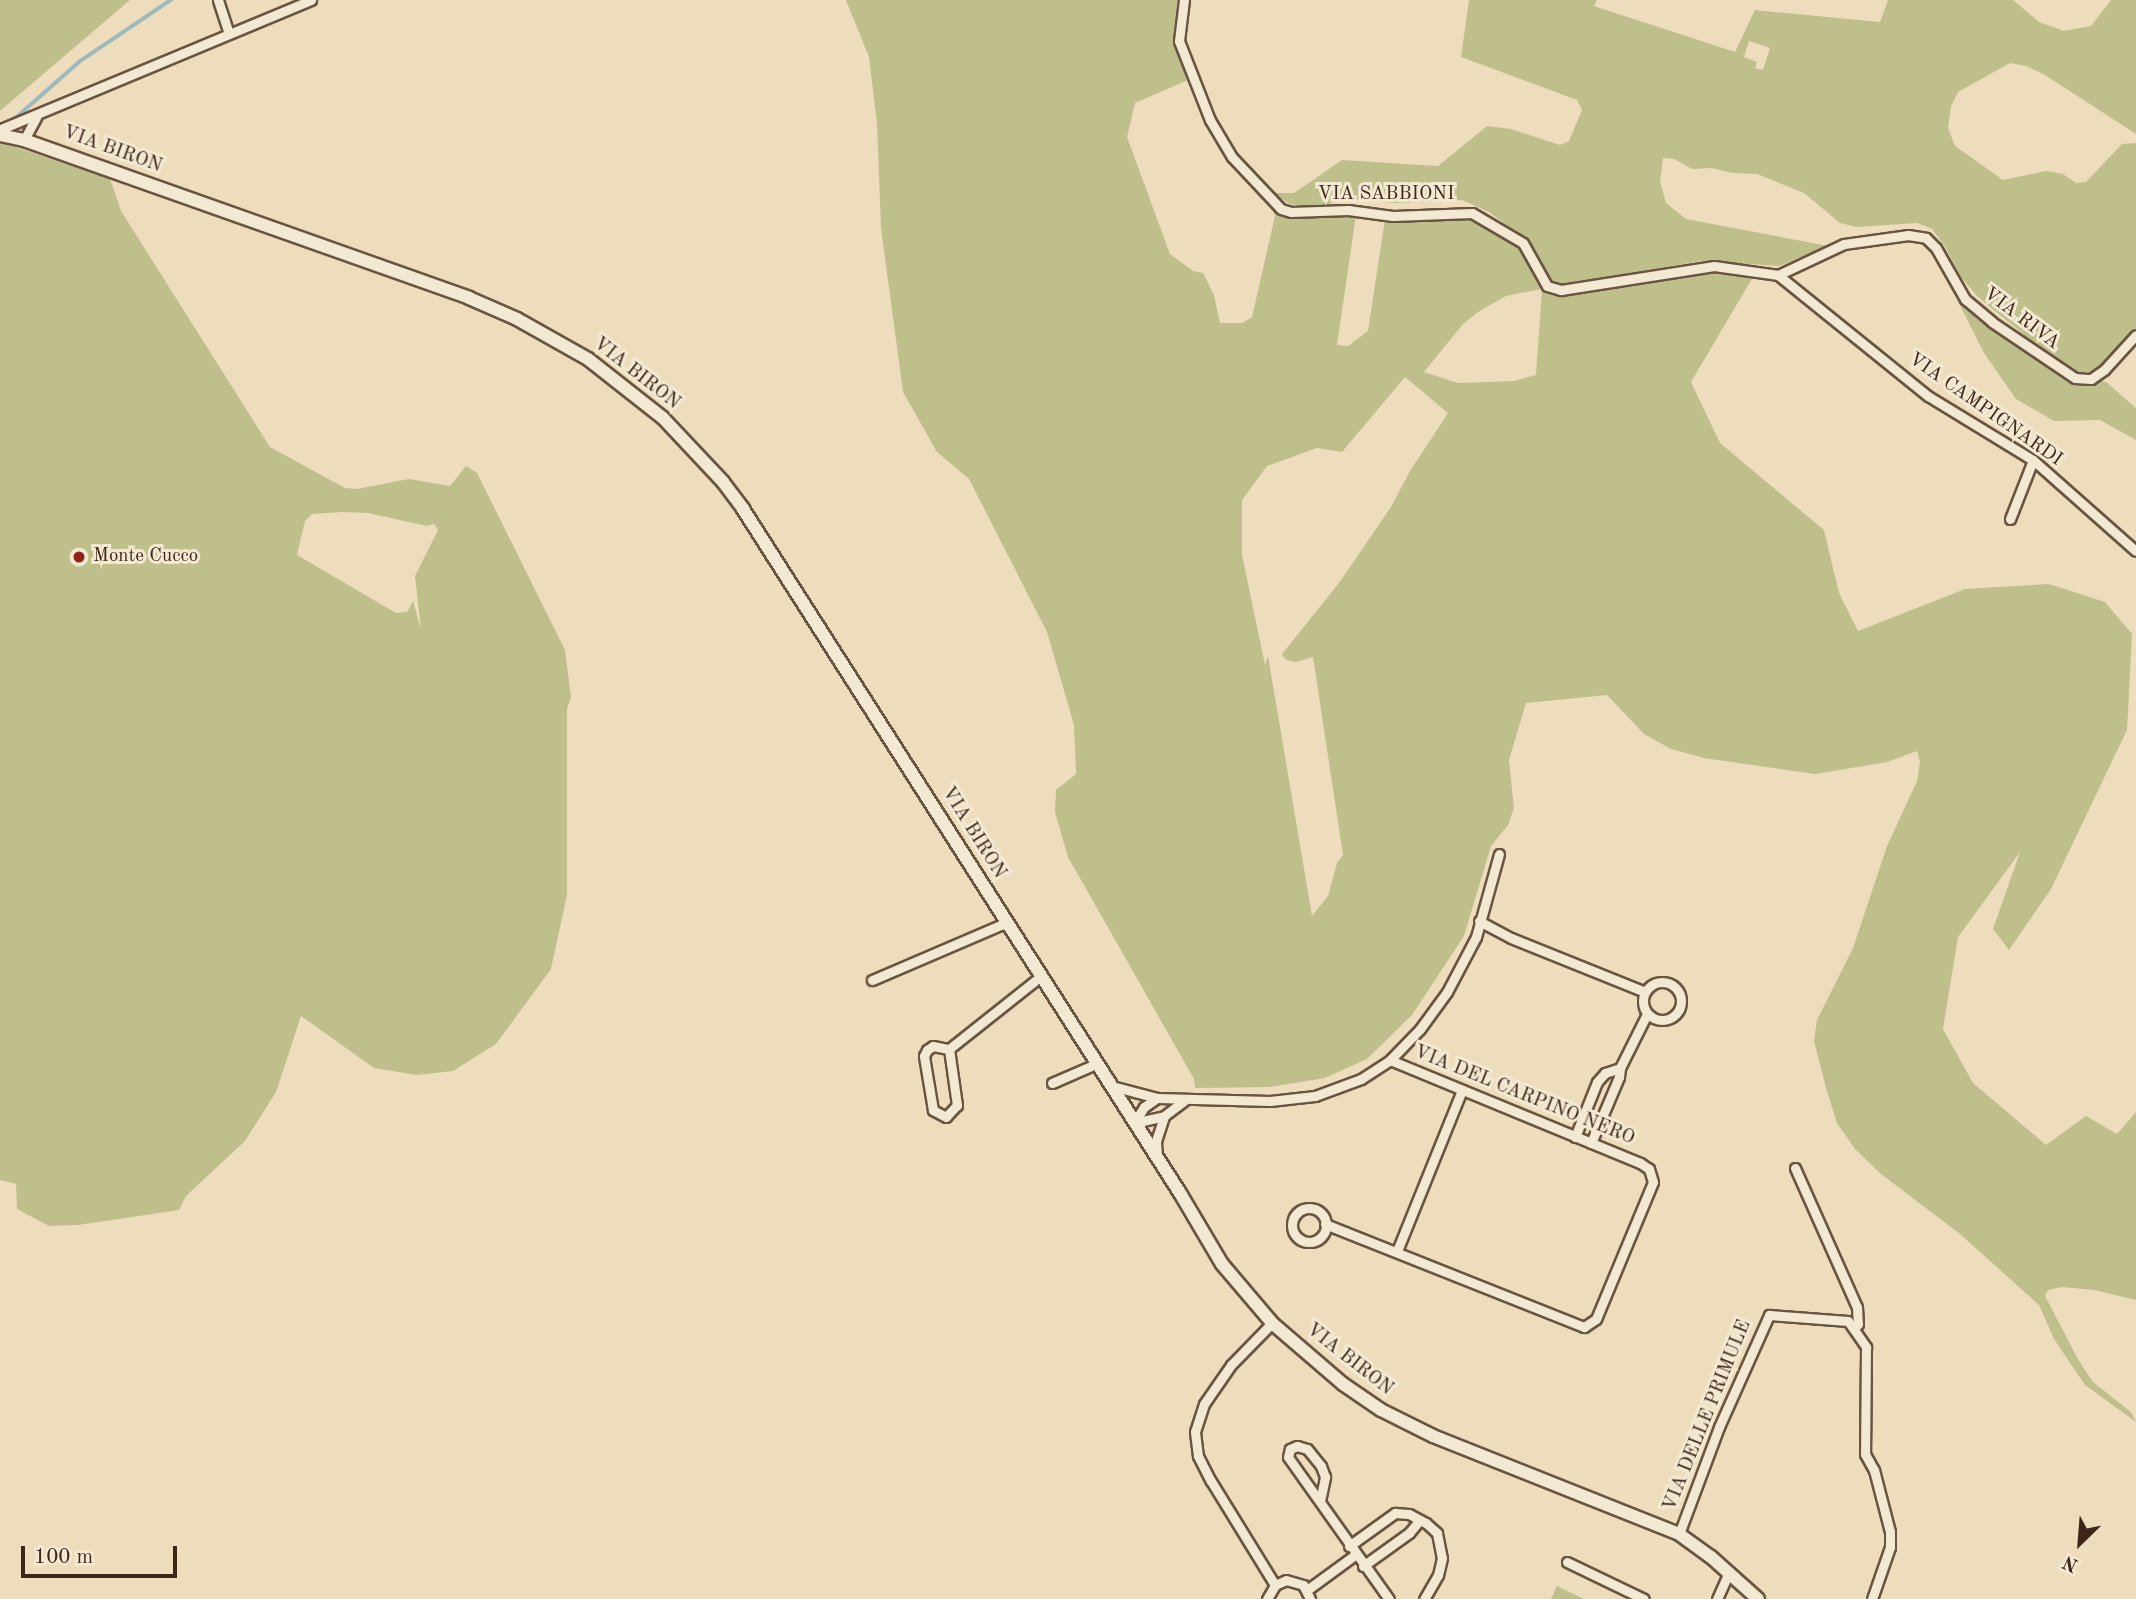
<!DOCTYPE html>
<style>
body{margin:0}
#map{position:relative;width:2136px;height:1599px;overflow:hidden;background:#edddbc;font-family:"Old Standard TT",serif}
div>[style]{position:absolute}
[style*='--x']{left:calc(var(--x)*1px);top:calc(var(--y)*1px);width:calc(var(--w)*1px);rotate:calc(var(--a)*1deg)}
.green>*{inset:0;background:#bfbf8c}
.stream>*{height:3.5px;margin:-1.75px;padding:0 1.75px;transform-origin:1.75px;border-radius:1.75px;background:#9eb9bc}
.roads{filter:drop-shadow(2px 0 #695441) drop-shadow(-2px 0 #695441) drop-shadow(0 2px #695441) drop-shadow(0 -2px #695441)}
.street>*{height:9px;margin:-4.5px;padding:0 4.5px;transform-origin:4.5px;border-radius:4.5px;background:#f3e9d3}
.street>.ring{margin:-4.5px;padding:0;box-sizing:content-box;background:none;border:9px solid #f3e9d3;border-radius:50%}
.secondary>*{height:12px;margin:-6px;padding:0 6px;transform-origin:6px;border-radius:6px;background:#f3e9d3}
.dots>*{width:19px;height:19px;translate:-50% -50%;box-sizing:border-box;border:4px solid #f3e9d3;border-radius:50%}
span{translate:-50% -50%;white-space:nowrap;text-align:center;line-height:1.15;-webkit-text-stroke:6px #f3e9d3;paint-order:stroke}
.street-label{font-size:19px;color:#3d2618}
.poi-label{font-size:19px;color:#3d2618}
.left{translate:0 -50%;text-align:left}
.north{position:absolute;left:2045px;top:1508px;width:70px;height:70px;-webkit-text-stroke:5px #f3e9d3;paint-order:stroke;rotate:205deg;font-size:19px;font-weight:700;line-height:28px;text-align:center;color:#3d2618}
.north::after{content:'';display:block;margin:auto;width:24px;height:32px;background:#3d2618;clip-path:polygon(50% 0,100% 100%,50% 72%,0 100%)}
.scale{position:absolute;left:21px;top:1546px;width:156px;height:32px;box-sizing:border-box;border:4px solid #3d2618;border-top:0;padding-left:9px;font-size:21px;line-height:24px;white-space:nowrap;color:#3d2618;-webkit-text-stroke:5px #f3e9d3;paint-order:stroke}
</style>
<div id="map">
<div class="green">
<i style="clip-path:polygon(0 0,130px 0,0 111px)"></i>
<i style="clip-path:polygon(evenodd,846px 0,1178px 0,1174px 35px,1188px 80px,1135px 103px,1127px 137px,1170px 254px,1193px 271px,1203px 273px,1214px 295px,1220px 323px,1242px 323px,1252px 317px,1275px 216px,1273px 211px,1299px 218px,1356px 215px,1337px 345px,1348px 346px,1368px 331px,1385px 219px,1470px 217px,1499px 233px,1527px 254px,1542px 288px,1552px 293px,1569px 294px,1717px 268px,1748px 275px,1753px 277px,1691px 382px,1720px 443px,1824px 530px,1839px 593px,1858px 631px,1965px 589px,2049px 584px,2105px 602px,2132px 634px,2127px 730px,2051px 889px,2009px 950px,1993px 929px,2020px 852px,1958px 937px,1943px 1029px,1973px 1083px,2046px 1145px,2086px 1116px,2117px 1134px,2136px 1112px,2136px 1300px,2094px 1290px,2062px 1287px,2048px 1290px,2045px 1296px,2079px 1361px,2093px 1382px,2131px 1412px,2136px 1422px,2085px 1385px,2054px 1339px,2039px 1305px,1960px 1234px,1881px 1174px,1855px 1149px,1837px 1123px,1826px 1088px,1814px 1041px,1817px 1020px,1853px 948px,1887px 846px,1917px 781px,1920px 762px,1917px 751px,1887px 762px,1815px 774px,1704px 758px,1671px 749px,1644px 734px,1607px 695px,1526px 703px,1509px 760px,1514px 808px,1508px 825px,1491px 846px,1464px 936px,1412px 1015px,1367px 1059px,1325px 1078px,1270px 1087px,1195px 1088px,1194px 1079px,1068px 857px,1055px 812px,1056px 790px,1076px 774px,1074px 725px,1047px 632px,969px 479px,937px 452px,903px 392px,881px 228px,877px 123px,869px 57px,846px 0,1542px 289px,1536px 375px,1514px 381px,1458px 383px,1424px 372px,1463px 324px,1478px 312px,1506px 296px,1542px 289px,846px 0,1405px 377px,1448px 413px,1410px 471px,1391px 507px,1339px 583px,1282px 654px,1286px 660px,1296px 662px,1313px 657px,1343px 855px,1337px 863px,1328px 896px,1312px 916px,1268px 656px,1265px 665px,1242px 555px,1242px 500px,1267px 466px,1317px 448px,1342px 452px,1405px 377px)"></i>
<i style="clip-path:polygon(evenodd,1469px 0,1597px 0,1594px 6px,1735px 52px,1755px 10px,1880px 22px,1888px 0,2013px 0,2039px 22px,2064px 31px,2091px 26px,2111px 0,2136px 0,2136px 134px,2045px 75px,2026px 66px,2010px 63px,1958px 92px,1951px 106px,1948px 128px,1955px 146px,2003px 180px,2046px 171px,2063px 174px,2076px 183px,2086px 182px,2122px 144px,2136px 143px,2136px 328px,2098px 369px,2089px 374px,2076px 372px,2059px 363px,1978px 297px,1961px 277px,1944px 245px,1932px 229px,1917px 223px,1857px 227px,1840px 223px,1804px 193px,1757px 174px,1732px 173px,1712px 168px,1692px 169px,1674px 159px,1663px 158px,1660px 182px,1666px 203px,1686px 219px,1828px 246px,1779px 266px,1701px 261px,1562px 285px,1548px 278px,1533px 249px,1517px 233px,1489px 212px,1462px 200px,1394px 203px,1345px 199px,1315px 208px,1290px 204px,1273px 193px,1294px 193px,1342px 160px,1438px 166px,1487px 126px,1511px 129px,1560px 145px,1569px 141px,1582px 110px,1577px 100px,1461px 57px,1469px 0,1749px 41px,1770px 48px,1763px 70px,1755px 68px,1757px 62px,1744px 57px,1749px 41px)"></i>
<i style="clip-path:polygon(evenodd,0 142px,110px 179px,121px 211px,270px 447px,345px 488px,357px 489px,409px 479px,450px 486px,466px 466px,477px 473px,565px 650px,571px 697px,567px 709px,567px 895px,551px 969px,496px 1044px,453px 1071px,417px 1075px,374px 1068px,301px 1016px,276px 1092px,245px 1141px,186px 1196px,179px 1210px,78px 1225px,49px 1226px,17px 1209px,16px 1184px,0 1180px,0 142px,342px 512px,368px 513px,427px 526px,434px 524px,438px 530px,415px 576px,421px 630px,413px 601px,407px 612px,396px 613px,297px 555px,305px 521px,312px 514px,342px 512px)"></i>
<i style="clip-path:polygon(1926px 238px,1965px 299px,2063px 372px,2106px 382px,2136px 408px,2136px 440px,2100px 420px,2054px 421px,2016px 399px,1984px 353px)"></i>
<i style="clip-path:polygon(1557px 1586px,1584px 1599px,1551px 1599px)"></i>
</div>
<div class="stream">
<i style="--x:11;--y:122;--w:91;--a:-41.4"></i>
<i style="--x:79;--y:62;--w:111;--a:-34"></i>
</div>
<div class="roads">
<div class="street">
<i style="--x:218;--y:0;--w:35;--a:72"></i>
<i style="--x:1184;--y:0;--w:41;--a:97"></i>
<i style="--x:1179;--y:41;--w:85;--a:68.6"></i>
<i style="--x:1210;--y:120;--w:43;--a:59.3"></i>
<i style="--x:1232;--y:157;--w:71;--a:46.7"></i>
<i style="--x:1281;--y:209;--w:10;--a:17"></i>
<i style="--x:1291;--y:212;--w:57;--a:-2"></i>
<i style="--x:1348;--y:210;--w:45;--a:7.6"></i>
<i style="--x:1393;--y:216;--w:79;--a:-2.2"></i>
<i style="--x:1472;--y:213;--w:59;--a:30.5"></i>
<i style="--x:1523;--y:243;--w:49;--a:60.8"></i>
<i style="--x:1547;--y:286;--w:15;--a:16"></i>
<i style="--x:1561;--y:290;--w:155;--a:-8.9"></i>
<i style="--x:1714;--y:266;--w:65;--a:8"></i>
<i style="--x:1778;--y:275;--w:193;--a:38.9"></i>
<i style="--x:1928;--y:396;--w:123;--a:31.4"></i>
<i style="--x:2033;--y:460;--w:137;--a:41.5"></i>
<i style="--x:1;--y:129;--w:336;--a:-22.6"></i>
<i style="--x:24;--y:140;--w:26;--a:-62"></i>
<i style="--x:1778;--y:275;--w:73;--a:-25.2"></i>
<i style="--x:1844;--y:244;--w:65;--a:-8"></i>
<i style="--x:1908;--y:235;--w:18;--a:9"></i>
<i style="--x:1926;--y:238;--w:14;--a:45"></i>
<i style="--x:1936;--y:248;--w:59;--a:60.4"></i>
<i style="--x:1965;--y:299;--w:35;--a:40"></i>
<i style="--x:1992;--y:322;--w:100;--a:34"></i>
<i style="--x:2075;--y:378;--w:16;--a:4"></i>
<i style="--x:2091;--y:379;--w:16;--a:-35"></i>
<i style="--x:2104;--y:370;--w:47;--a:-47.6"></i>
<i style="--x:2010;--y:519;--w:63;--a:-68.7"></i>
<i style="--x:1479;--y:921;--w:36;--a:28"></i>
<i style="--x:1511;--y:938;--w:144;--a:21.9"></i>
<i style="--x:872;--y:980;--w:147;--a:-23.2"></i>
<i class="ring" style="left:1643px;top:982px;width:29px;height:29px"></i>
<i style="--x:949;--y:1049;--w:57;--a:81.9"></i>
<i style="--x:957;--y:1105;--w:16;--a:133"></i>
<i style="--x:946;--y:1117;--w:15;--a:-152"></i>
<i style="--x:933;--y:1110;--w:55;--a:-99.5"></i>
<i style="--x:924;--y:1056;--w:7;--a:-63"></i>
<i style="--x:927;--y:1050;--w:7;--a:-34"></i>
<i style="--x:933;--y:1046;--w:16;--a:11"></i>
<i style="--x:949;--y:1049;--w:117;--a:-38.4"></i>
<i style="--x:1052;--y:1083;--w:48;--a:-23.4"></i>
<i style="--x:1112;--y:1086;--w:47;--a:14.9"></i>
<i style="--x:1157;--y:1098;--w:113;--a:1.5"></i>
<i style="--x:1270;--y:1101;--w:45;--a:-6.3"></i>
<i style="--x:1315;--y:1096;--w:49;--a:-20.3"></i>
<i style="--x:1361;--y:1079;--w:35;--a:-33"></i>
<i style="--x:1390;--y:1060;--w:43;--a:-45.9"></i>
<i style="--x:1420;--y:1029;--w:46;--a:-53.9"></i>
<i style="--x:1447;--y:992;--w:62;--a:-62.2"></i>
<i style="--x:1476;--y:937;--w:86;--a:-74.5"></i>
<i style="--x:1134;--y:1123;--w:19;--a:-58"></i>
<i style="--x:1144;--y:1107;--w:16;--a:-35"></i>
<i style="--x:1134;--y:1123;--w:31;--a:-13"></i>
<i style="--x:1575;--y:1137;--w:59;--a:-68.2"></i>
<i style="--x:1597;--y:1082;--w:12;--a:-48"></i>
<i style="--x:1605;--y:1073;--w:16;--a:-18"></i>
<i style="--x:1591;--y:1143;--w:72;--a:-67"></i>
<i style="--x:1619;--y:1077;--w:9;--a:-84"></i>
<i style="--x:1620;--y:1068;--w:60;--a:-63.4"></i>
<i style="--x:1157;--y:1156;--w:15;--a:-94"></i>
<i style="--x:1156;--y:1141;--w:26;--a:-72"></i>
<i style="--x:1164;--y:1116;--w:25;--a:-37"></i>
<i style="--x:1795;--y:1168;--w:152;--a:66"></i>
<i style="--x:1857;--y:1307;--w:17;--a:87"></i>
<i style="--x:1858;--y:1324;--w:6;--a:135"></i>
<i class="ring" style="left:1292px;top:1208px;width:25px;height:25px"></i>
<i style="--x:1325;--y:1224;--w:279;--a:21.7"></i>
<i style="--x:1584;--y:1327;--w:14;--a:-34"></i>
<i style="--x:1596;--y:1319;--w:148;--a:-67.4"></i>
<i style="--x:1653;--y:1182;--w:14;--a:-107"></i>
<i style="--x:1649;--y:1169;--w:11;--a:-146"></i>
<i style="--x:1640;--y:1163;--w:270;--a:-157.6"></i>
<i style="--x:1397;--y:1251;--w:174;--a:-68"></i>
<i style="--x:1272;--y:1323;--w:59;--a:134.3"></i>
<i style="--x:1231;--y:1365;--w:47;--a:124.7"></i>
<i style="--x:1204;--y:1404;--w:29;--a:108"></i>
<i style="--x:1195;--y:1432;--w:24;--a:83"></i>
<i style="--x:1198;--y:1456;--w:28;--a:63"></i>
<i style="--x:1211;--y:1481;--w:122;--a:58.4"></i>
<i style="--x:1320;--y:1501;--w:25;--a:-78"></i>
<i style="--x:1325;--y:1477;--w:12;--a:-110"></i>
<i style="--x:1321;--y:1466;--w:22;--a:-129"></i>
<i style="--x:1307;--y:1449;--w:10;--a:-163"></i>
<i style="--x:1297;--y:1446;--w:8;--a:157"></i>
<i style="--x:1290;--y:1449;--w:8;--a:104"></i>
<i style="--x:1288;--y:1457;--w:174;--a:54.6"></i>
<i style="--x:1679;--y:1534;--w:114;--a:-69.5"></i>
<i style="--x:1719;--y:1427;--w:123;--a:-65.9"></i>
<i style="--x:1769;--y:1315;--w:79;--a:4.3"></i>
<i style="--x:1848;--y:1321;--w:32;--a:55"></i>
<i style="--x:1866;--y:1347;--w:107;--a:90.5"></i>
<i style="--x:1865;--y:1454;--w:18;--a:61"></i>
<i style="--x:1874;--y:1470;--w:64;--a:75.5"></i>
<i style="--x:1890;--y:1532;--w:15;--a:90"></i>
<i style="--x:1890;--y:1547;--w:55;--a:109.1"></i>
<i style="--x:1349;--y:1546;--w:57;--a:-35.7"></i>
<i style="--x:1395;--y:1513;--w:14;--a:4"></i>
<i style="--x:1409;--y:1514;--w:19;--a:28"></i>
<i style="--x:1426;--y:1523;--w:15;--a:42"></i>
<i style="--x:1437;--y:1533;--w:25;--a:79"></i>
<i style="--x:1442;--y:1558;--w:17;--a:103"></i>
<i style="--x:1438;--y:1575;--w:28;--a:120"></i>
<i style="--x:1567;--y:1562;--w:85;--a:25.7"></i>
<i style="--x:1363;--y:1566;--w:57;--a:-35.7"></i>
<i style="--x:1409;--y:1533;--w:17;--a:-50"></i>
<i style="--x:1307;--y:1590;--w:59;--a:-36.1"></i>
<i style="--x:1267;--y:1599;--w:16;--a:-60"></i>
<i style="--x:1275;--y:1585;--w:12;--a:-24"></i>
<i style="--x:1286;--y:1580;--w:18;--a:16"></i>
<i style="--x:1303;--y:1585;--w:16;--a:63"></i>
<i style="--x:1717;--y:1599;--w:30;--a:-66"></i>
</div>
<div class="secondary">
<i style="--x:0;--y:135;--w:25;--a:12"></i>
<i style="--x:24;--y:140;--w:472;--a:19.5"></i>
<i style="--x:469;--y:298;--w:52;--a:23.6"></i>
<i style="--x:517;--y:319;--w:81;--a:29.4"></i>
<i style="--x:588;--y:359;--w:95;--a:38.2"></i>
<i style="--x:663;--y:418;--w:88;--a:46.8"></i>
<i style="--x:723;--y:482;--w:34;--a:53"></i>
<i style="--x:743;--y:509;--w:812;--a:57.43"></i>
<i style="--x:1180;--y:1193;--w:82;--a:59.4"></i>
<i style="--x:1222;--y:1264;--w:77;--a:49.7"></i>
<i style="--x:1272;--y:1323;--w:94;--a:40.7"></i>
<i style="--x:1343;--y:1384;--w:46;--a:34.4"></i>
<i style="--x:1381;--y:1410;--w:58;--a:26.6"></i>
<i style="--x:1433;--y:1436;--w:265;--a:21.7"></i>
<i style="--x:1679;--y:1534;--w:39;--a:36"></i>
<i style="--x:1711;--y:1557;--w:63;--a:41.8"></i>
</div>
</div>
<div class="dots">
<i style="left:79px;top:557px;background:#8f2418"></i>
</div>
<div class="street-label">
<span style="left:112px;top:150px;rotate:20deg">VIA BIRON</span>
<span style="left:1386px;top:195px">VIA SABBIONI</span>
<span style="left:2021px;top:319px;rotate:37deg">VIA RIVA</span>
<span style="left:636px;top:374px;rotate:38deg">VIA BIRON</span>
<span style="left:1985px;top:410px;rotate:35deg">VIA CAMPIGNARDI</span>
<span style="left:973px;top:833px;rotate:58deg">VIA BIRON</span>
<span style="left:1524px;top:1096px;rotate:22deg">VIA DEL CARPINO NERO</span>
<span style="left:1349px;top:1360px;rotate:38deg">VIA BIRON</span>
<span style="left:1708px;top:1416px;rotate:-68deg">VIA DELLE PRIMULE</span>
</div>
<div class="poi-label">
<span class="left" style="left:93px;top:557px">Monte Cucco</span>
</div>
<div class="north">N</div>
<div class="scale">100 m</div>
</div>
